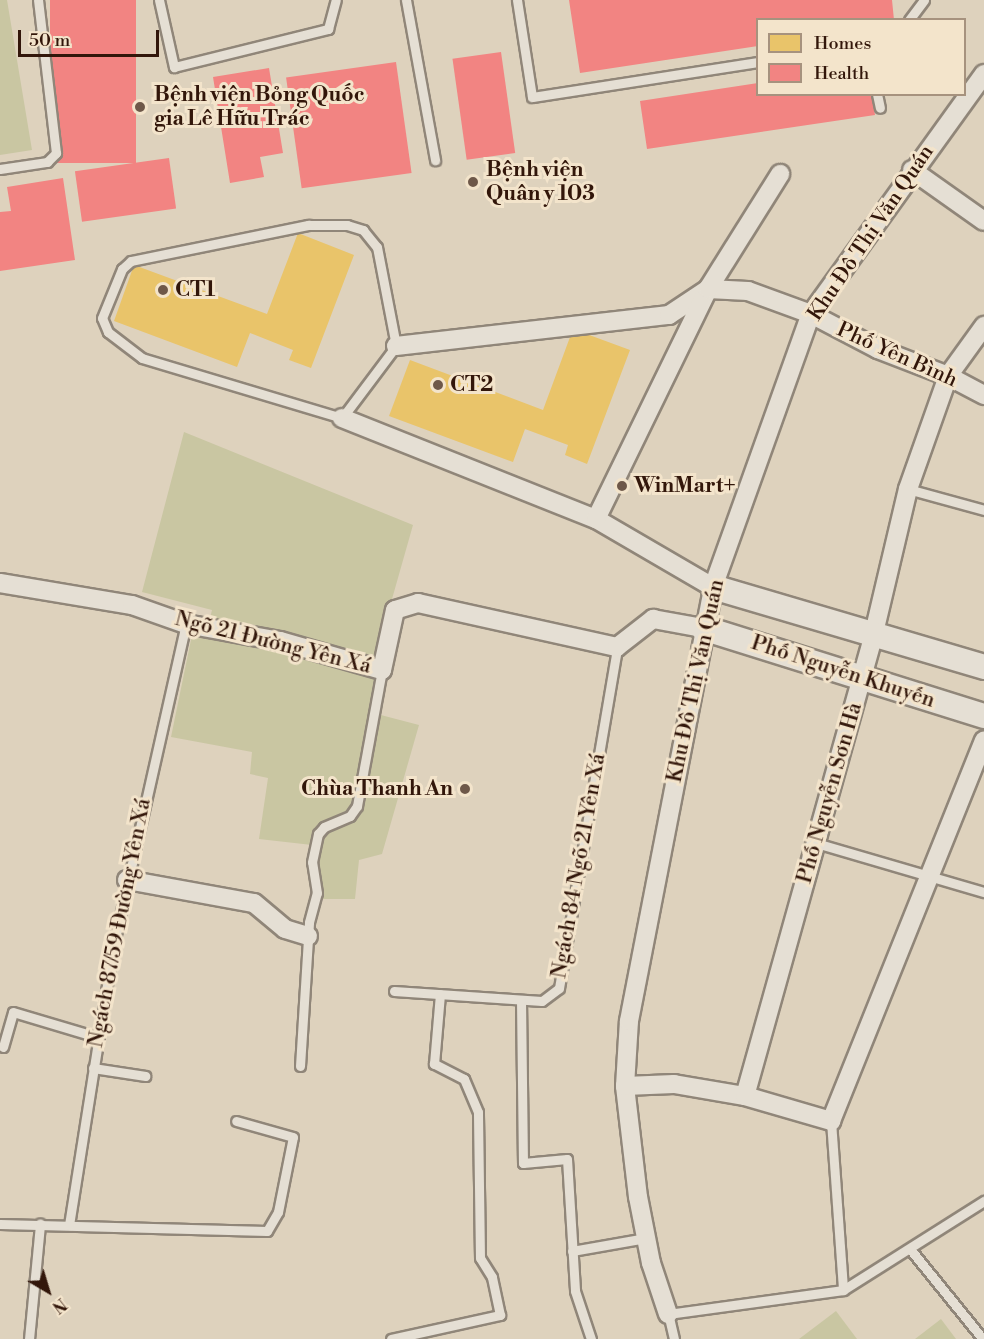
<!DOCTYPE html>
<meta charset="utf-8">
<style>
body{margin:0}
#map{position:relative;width:984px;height:1339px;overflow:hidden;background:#ded2bd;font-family:"Libre Bodoni",serif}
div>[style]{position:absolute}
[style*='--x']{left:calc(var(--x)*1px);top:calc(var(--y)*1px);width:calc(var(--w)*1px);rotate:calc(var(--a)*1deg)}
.green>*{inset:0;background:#c9c6a2}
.homes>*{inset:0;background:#e9c46a}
.health>*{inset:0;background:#f28482;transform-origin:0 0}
.roads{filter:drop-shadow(2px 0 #908679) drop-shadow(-2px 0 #908679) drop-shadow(0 2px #908679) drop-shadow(0 -2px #908679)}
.service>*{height:9px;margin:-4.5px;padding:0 4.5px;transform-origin:4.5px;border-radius:4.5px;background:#e5dfd4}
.minor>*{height:18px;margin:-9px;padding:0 9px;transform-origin:9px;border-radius:9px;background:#e5dfd4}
.tertiary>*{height:24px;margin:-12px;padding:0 12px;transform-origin:12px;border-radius:12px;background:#e5dfd4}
.dots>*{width:16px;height:16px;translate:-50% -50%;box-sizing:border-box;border:3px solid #f3e4cb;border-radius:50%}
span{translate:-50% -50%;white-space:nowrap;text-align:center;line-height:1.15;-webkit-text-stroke:6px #f3e4cb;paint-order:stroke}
.poi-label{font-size:21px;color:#32160a;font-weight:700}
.left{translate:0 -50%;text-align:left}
.right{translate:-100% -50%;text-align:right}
.street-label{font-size:21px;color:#32160a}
.legend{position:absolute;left:756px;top:18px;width:210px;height:78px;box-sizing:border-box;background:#f3e4cb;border:2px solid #a6927e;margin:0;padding:8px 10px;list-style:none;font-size:18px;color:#32160a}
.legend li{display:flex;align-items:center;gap:12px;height:30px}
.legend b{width:30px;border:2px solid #a6927e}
.north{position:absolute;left:18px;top:1261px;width:60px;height:60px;-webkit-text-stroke:4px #f3e4cb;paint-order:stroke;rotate:142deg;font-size:16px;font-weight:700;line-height:24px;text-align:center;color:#32160a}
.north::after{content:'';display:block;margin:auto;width:21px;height:27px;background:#32160a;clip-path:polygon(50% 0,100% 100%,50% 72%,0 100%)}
.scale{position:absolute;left:18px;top:30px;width:141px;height:27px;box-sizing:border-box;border:3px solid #32160a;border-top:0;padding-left:8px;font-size:18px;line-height:21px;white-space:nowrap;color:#32160a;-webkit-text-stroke:4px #f3e4cb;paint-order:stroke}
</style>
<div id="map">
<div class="green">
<i style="clip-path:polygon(0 0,7px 0,32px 150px,0 155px)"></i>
<i style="clip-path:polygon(184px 432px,413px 525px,375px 659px,248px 624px,209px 622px,212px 610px,142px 592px)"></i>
<i style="clip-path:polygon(193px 630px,297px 653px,375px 677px,377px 714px,419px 725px,382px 854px,359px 860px,355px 899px,319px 899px,318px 865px,312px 845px,259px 839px,268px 778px,250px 774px,252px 752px,171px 737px)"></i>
<i style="clip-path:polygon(836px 1311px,857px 1339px,799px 1339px)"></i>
<i style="clip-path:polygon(941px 1319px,956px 1339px,915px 1339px)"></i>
</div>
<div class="homes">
<i style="clip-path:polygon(298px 233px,354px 255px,311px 368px,289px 360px,293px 350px,250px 333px,237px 367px,114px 321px,134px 265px,267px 314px)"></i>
<i style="clip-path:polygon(573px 329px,630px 350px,587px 464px,565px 455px,568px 445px,525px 429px,513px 462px,389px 416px,410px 360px,543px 410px)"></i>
</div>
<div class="health">
<i style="left:50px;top:0;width:86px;height:163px"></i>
<i style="clip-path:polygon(569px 0,892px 0,894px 20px,758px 20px,758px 46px,580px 73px)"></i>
<i style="left:501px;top:52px;width:102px;height:49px;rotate:82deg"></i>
<i style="left:396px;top:62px;width:112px;height:111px;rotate:82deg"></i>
<i style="clip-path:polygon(269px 68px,283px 153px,260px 157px,264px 177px,230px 183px,213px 77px)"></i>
<i style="clip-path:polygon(758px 83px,758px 94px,872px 94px,875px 115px,647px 149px,640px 101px)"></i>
<i style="left:169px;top:158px;width:51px;height:95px;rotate:82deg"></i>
<i style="clip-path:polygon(63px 178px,75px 260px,0 271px,0 212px,11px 211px,7px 187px)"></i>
</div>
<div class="roads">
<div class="service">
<i style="--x:159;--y:0;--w:69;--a:77.4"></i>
<i style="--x:174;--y:67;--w:159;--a:-13.9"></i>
<i style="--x:328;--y:29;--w:30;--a:-75"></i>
<i style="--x:406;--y:0;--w:163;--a:79.7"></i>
<i style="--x:517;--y:0;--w:98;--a:81.2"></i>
<i style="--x:532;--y:97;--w:229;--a:-8.8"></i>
<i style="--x:909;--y:20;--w:25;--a:-53"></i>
<i style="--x:877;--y:94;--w:14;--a:78"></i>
<i style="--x:0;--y:169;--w:48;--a:-8.5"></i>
<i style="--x:47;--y:162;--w:13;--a:-45"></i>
<i style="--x:56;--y:153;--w:154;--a:-96.7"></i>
<i style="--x:308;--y:225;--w:39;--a:0"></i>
<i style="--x:347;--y:225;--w:17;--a:17"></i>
<i style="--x:363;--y:230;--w:22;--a:51"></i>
<i style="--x:377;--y:247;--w:101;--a:79.1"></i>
<i style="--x:396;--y:346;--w:90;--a:126.9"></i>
<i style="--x:342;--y:418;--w:209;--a:-163.3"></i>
<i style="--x:142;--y:358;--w:43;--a:-142.6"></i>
<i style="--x:108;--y:332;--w:15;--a:-113"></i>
<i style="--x:102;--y:318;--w:53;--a:-67.8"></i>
<i style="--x:122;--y:269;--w:12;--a:-42"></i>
<i style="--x:131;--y:261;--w:181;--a:-11.5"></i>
<i style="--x:908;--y:489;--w:79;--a:15.4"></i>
<i style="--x:816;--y:843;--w:175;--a:16.3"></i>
<i style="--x:394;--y:991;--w:148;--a:3.9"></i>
<i style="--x:542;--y:1001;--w:21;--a:-37"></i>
<i style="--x:559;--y:988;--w:346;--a:-80.3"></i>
<i style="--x:521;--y:1000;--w:163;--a:89.3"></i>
<i style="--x:523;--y:1163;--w:44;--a:-5.2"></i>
<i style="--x:567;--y:1159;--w:132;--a:86.5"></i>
<i style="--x:575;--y:1291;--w:51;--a:71.6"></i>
<i style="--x:3;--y:1047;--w:36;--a:-74"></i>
<i style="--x:13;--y:1012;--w:88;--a:16.6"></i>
<i style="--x:300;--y:1066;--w:144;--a:-86.4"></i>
<i style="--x:309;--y:922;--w:30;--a:-75"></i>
<i style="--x:317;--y:893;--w:31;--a:-99"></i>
<i style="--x:312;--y:862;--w:29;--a:-78"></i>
<i style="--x:318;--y:834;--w:9;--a:-49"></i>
<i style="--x:324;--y:827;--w:28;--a:-23"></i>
<i style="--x:350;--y:816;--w:12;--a:-55"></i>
<i style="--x:357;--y:806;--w:138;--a:-79.6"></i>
<i style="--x:93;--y:1068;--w:53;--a:8.7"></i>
<i style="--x:831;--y:1121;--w:169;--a:85.9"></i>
<i style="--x:0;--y:1224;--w:267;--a:1.5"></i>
<i style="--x:267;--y:1231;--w:22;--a:-60"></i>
<i style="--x:278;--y:1212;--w:76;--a:-78.7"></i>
<i style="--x:293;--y:1137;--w:59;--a:-164.3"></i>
<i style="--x:69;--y:1225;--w:276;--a:-81"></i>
<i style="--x:112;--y:952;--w:336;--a:-77.3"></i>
<i style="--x:910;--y:1249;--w:116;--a:51"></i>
<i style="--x:572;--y:1251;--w:75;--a:-10"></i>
<i style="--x:29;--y:1339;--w:116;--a:-84.5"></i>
<i style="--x:391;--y:1339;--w:112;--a:-12.4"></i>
<i style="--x:500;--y:1315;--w:39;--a:-102"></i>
<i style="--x:492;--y:1277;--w:22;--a:-122"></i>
<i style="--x:480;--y:1258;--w:146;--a:-90.8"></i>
<i style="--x:478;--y:1112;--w:36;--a:-113"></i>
<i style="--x:464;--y:1079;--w:34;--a:-153"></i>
<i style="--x:434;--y:1064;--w:70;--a:-85.1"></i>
<i style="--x:674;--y:1339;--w:26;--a:-103"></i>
<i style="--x:668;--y:1314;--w:177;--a:-7.8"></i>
<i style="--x:843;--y:1290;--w:167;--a:-32.3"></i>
</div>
<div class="minor">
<i style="--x:912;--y:170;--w:88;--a:35.3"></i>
<i style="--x:396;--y:346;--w:275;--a:-6.5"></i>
<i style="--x:669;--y:315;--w:47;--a:-33.7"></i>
<i style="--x:708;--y:289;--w:40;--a:2.9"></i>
<i style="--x:748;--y:291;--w:67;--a:20.1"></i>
<i style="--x:811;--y:314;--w:76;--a:27.6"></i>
<i style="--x:878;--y:349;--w:75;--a:21.1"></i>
<i style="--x:948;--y:376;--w:41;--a:27.8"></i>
<i style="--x:342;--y:418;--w:273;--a:21.7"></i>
<i style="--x:596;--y:519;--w:135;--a:30.2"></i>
<i style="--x:596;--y:519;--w:256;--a:-64"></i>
<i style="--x:708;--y:289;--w:136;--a:-57.9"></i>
<i style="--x:0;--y:583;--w:134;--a:9.5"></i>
<i style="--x:132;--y:605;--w:57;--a:19.4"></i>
<i style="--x:186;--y:624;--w:96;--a:10.3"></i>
<i style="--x:280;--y:641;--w:106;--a:15.9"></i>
<i style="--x:382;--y:670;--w:61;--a:-77.8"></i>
<i style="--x:395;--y:610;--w:24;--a:-17"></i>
<i style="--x:418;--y:603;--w:204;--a:12.5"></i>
<i style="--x:617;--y:647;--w:46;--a:-37.9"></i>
<i style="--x:653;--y:619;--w:51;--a:10.2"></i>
<i style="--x:127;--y:880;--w:129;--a:10.3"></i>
<i style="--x:254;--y:903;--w:40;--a:40"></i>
<i style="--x:285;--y:929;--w:24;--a:17"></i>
<i style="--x:625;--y:1086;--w:49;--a:-2.3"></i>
<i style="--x:674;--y:1084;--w:72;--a:9.6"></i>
<i style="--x:745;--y:1096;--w:90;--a:16.2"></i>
<i style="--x:831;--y:1121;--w:410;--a:-68.1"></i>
<i style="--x:745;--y:1096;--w:477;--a:-74.4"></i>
<i style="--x:873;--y:637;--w:152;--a:-76.7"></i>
<i style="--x:908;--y:489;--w:120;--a:-70.5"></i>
<i style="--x:948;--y:376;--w:62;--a:-54.2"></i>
<i style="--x:668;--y:1314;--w:54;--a:-108.4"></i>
<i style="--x:651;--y:1263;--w:67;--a:-101.1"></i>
<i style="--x:638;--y:1197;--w:112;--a:-96.7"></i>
<i style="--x:625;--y:1086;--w:65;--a:-86.5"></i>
<i style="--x:629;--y:1021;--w:442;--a:-79"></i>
<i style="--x:713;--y:587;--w:290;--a:-70.3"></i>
<i style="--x:811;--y:314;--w:296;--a:-54.2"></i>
</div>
<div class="tertiary">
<i style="--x:713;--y:587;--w:283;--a:16.4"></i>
<i style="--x:703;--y:628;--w:294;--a:17.4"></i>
</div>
</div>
<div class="dots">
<i style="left:140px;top:107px;background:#6e5849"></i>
<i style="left:473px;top:182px;background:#6e5849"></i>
<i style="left:163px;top:290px;background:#6e5849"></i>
<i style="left:438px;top:385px;background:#6e5849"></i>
<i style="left:622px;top:486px;background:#6e5849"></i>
<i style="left:465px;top:789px;background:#6e5849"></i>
</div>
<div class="poi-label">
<span class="left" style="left:154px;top:107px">Bệnh viện Bỏng Quốc<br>gia Lê Hữu Trác</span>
<span class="left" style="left:486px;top:182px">Bệnh viện<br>Quân y 103</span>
<span class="left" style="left:175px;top:290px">CT1</span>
<span class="left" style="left:450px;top:385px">CT2</span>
<span class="left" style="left:634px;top:486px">WinMart+</span>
<span class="right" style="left:453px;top:789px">Chùa Thanh An</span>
</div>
<div class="street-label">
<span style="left:871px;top:233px;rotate:-56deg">Khu Đô Thị Văn Quán</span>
<span style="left:897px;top:355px;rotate:24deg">Phố Yên Bình</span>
<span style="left:273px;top:643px;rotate:14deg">Ngõ 21 Đường Yên Xá</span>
<span style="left:843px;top:672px;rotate:18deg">Phố Nguyễn Khuyến</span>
<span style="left:696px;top:681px;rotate:-78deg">Khu Đô Thị Văn Quán</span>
<span style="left:830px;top:793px;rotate:-74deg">Phố Nguyễn Sơn Hà</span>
<span style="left:579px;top:866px;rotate:-80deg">Ngách 84 Ngõ 21 Yên Xá</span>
<span style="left:120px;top:923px;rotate:-79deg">Ngách 87/59 Đường Yên Xá</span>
</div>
<ul class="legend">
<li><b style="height:16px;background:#e9c46a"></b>Homes</li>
<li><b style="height:16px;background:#f28482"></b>Health</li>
</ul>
<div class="north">N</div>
<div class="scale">50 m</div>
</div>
